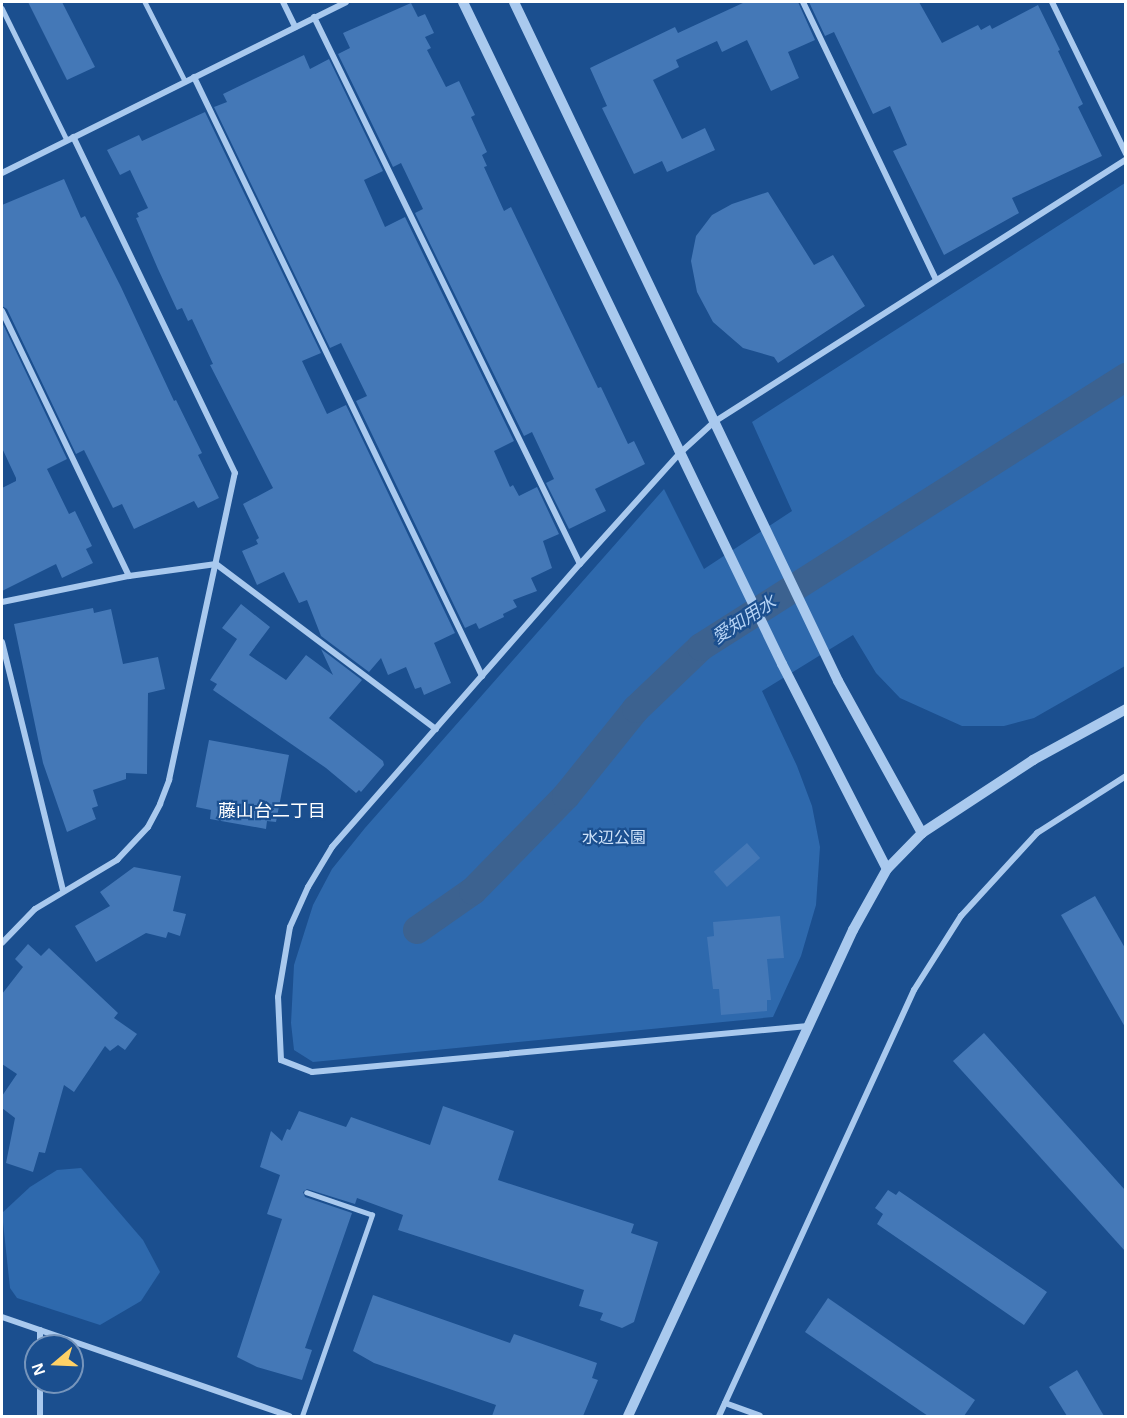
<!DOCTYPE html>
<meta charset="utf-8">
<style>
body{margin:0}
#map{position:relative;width:1127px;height:1418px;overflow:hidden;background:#1b4f8f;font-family:Helvetica,"Noto Sans JP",sans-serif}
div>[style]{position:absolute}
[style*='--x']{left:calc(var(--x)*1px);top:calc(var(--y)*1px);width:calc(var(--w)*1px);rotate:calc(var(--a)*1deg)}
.green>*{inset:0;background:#2e69ad}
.canal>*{height:28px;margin:-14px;padding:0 14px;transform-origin:14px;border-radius:14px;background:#3c6290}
.building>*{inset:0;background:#4478b7;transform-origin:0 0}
.service>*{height:4.5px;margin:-2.25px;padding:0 2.25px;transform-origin:2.25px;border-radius:2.25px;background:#a9c9ee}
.minor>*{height:6px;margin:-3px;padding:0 3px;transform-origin:3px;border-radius:3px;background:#a9c9ee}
.tertiary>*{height:10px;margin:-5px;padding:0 5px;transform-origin:5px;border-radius:5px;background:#a9c9ee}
span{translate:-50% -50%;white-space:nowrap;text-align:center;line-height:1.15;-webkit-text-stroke:4.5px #1b4f8f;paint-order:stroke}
.park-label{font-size:16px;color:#cfe3fa}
.water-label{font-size:18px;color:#b5d3f5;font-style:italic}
.neighbourhood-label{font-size:18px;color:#fff}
.frame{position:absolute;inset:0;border:3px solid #fff;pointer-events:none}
.north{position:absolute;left:24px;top:1334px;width:60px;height:60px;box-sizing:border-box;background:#1b4f8f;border:2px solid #7695bc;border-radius:50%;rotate:251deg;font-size:16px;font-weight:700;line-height:24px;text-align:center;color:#fff}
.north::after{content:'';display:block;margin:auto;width:21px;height:27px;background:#ffd166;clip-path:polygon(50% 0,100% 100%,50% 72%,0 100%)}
</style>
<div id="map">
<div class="green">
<i style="clip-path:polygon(1125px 183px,1125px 666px,1034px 718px,1004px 726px,962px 726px,900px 698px,876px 673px,853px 635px,762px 691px,797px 766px,812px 806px,820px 847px,816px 905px,801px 956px,773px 1017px,313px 1062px,294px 1050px,291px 1023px,294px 965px,313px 905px,332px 869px,365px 828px,664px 489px,704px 569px,792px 511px,752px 422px)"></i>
<i style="clip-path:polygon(81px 1168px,143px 1240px,160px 1272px,141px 1301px,100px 1325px,17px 1298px,10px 1288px,2px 1213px,30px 1187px,57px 1170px)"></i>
</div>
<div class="canal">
<i style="--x:417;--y:930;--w:68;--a:-34.9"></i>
<i style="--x:473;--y:891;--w:133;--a:-45.6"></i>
<i style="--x:566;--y:796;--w:112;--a:-51.2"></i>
<i style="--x:636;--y:709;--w:90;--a:-43.6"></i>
<i style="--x:701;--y:647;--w:504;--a:-32.43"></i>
</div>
<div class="building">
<i style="clip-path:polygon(28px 2px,62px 2px,95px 67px,67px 80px)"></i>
<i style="clip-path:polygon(745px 2px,798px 2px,815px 40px,788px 52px,799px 78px,771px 91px,747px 40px,722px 52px,717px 41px,676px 60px,679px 67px,653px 80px,682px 139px,705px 128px,715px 150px,667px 172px,662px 161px,634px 174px,602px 108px,607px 106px,590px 68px,675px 27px,678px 33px)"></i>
<i style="clip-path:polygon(809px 2px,919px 2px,942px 43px,978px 25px,981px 30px,990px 25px,992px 29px,1038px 5px,1060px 50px,1058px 51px,1083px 104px,1078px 107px,1102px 156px,1012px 198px,1019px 213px,944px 255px,893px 151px,907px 145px,890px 106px,873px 114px,834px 32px,825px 36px)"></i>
<i style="clip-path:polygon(411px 3px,418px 17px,425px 14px,434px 33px,425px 37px,431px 48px,427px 50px,446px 87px,459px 81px,475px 115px,471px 117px,487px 152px,482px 155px,487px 166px,484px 167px,504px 211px,511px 207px,598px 388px,601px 387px,628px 444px,634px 441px,645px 464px,595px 489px,606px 511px,569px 529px,546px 483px,554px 479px,532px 432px,524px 436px,415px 213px,423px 209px,401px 163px,393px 167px,338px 54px,350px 48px,343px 33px)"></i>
<i style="clip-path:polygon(304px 55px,310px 69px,329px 59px,383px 171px,364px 180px,385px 227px,405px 217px,514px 441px,494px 451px,510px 487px,513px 485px,519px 496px,537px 487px,559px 534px,543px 541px,552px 568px,531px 578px,537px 591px,513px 600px,517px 607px,503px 614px,504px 617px,479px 629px,476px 623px,465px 628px,356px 401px,367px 396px,341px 343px,330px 348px,214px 107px,227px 102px,223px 94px)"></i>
<i style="clip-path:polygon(205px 112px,321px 353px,302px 361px,327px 414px,346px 405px,455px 633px,434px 643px,451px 683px,424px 695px,421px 687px,415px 689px,406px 667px,388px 675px,381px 658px,369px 672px,321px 636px,307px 600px,299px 603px,284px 572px,257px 585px,242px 551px,258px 544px,256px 540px,259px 538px,243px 504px,273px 488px,210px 365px,213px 364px,192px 319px,188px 321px,182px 308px,177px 310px,158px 269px,136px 218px,139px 217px,137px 213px,148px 208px,130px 170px,120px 175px,107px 150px,139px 135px,142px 141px)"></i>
<i style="clip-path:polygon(64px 179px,81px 218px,85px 216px,121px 287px,174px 401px,176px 400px,202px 453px,198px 455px,219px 498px,198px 508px,194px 501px,134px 529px,122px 504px,113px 508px,84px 450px,76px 454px,7px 309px,2px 306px,2px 205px)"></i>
<i style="clip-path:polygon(768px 192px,814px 265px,833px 255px,865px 306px,778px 363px,774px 357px,743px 348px,713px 322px,697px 292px,691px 261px,696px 236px,712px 215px,732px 204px)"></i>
<i style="clip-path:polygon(2px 322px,67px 459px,47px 469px,69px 514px,75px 511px,92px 546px,86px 549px,93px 563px,62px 578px,56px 564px,2px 591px,2px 488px,16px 481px,16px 478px,2px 448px)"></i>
<i style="clip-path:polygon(241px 604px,270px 627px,249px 655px,286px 680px,306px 655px,333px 675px,321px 649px,362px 680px,329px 718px,383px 761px,384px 765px,361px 792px,359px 790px,356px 793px,326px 768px,213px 690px,217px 684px,210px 680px,237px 639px,222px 628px)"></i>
<i style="clip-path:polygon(93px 608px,94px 613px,111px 609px,123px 664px,158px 657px,165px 689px,148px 693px,147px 774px,126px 773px,126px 779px,93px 790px,98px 806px,92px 808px,96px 819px,67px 832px,43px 763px,14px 624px)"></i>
<i style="clip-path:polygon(209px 740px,289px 755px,276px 822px,267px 821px,266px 829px,210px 819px,211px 810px,196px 807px)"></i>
<i style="left:747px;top:843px;width:20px;height:44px;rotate:49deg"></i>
<i style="clip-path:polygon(134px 867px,181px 876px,173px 911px,186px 914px,180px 936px,168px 932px,166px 938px,146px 933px,96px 962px,75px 926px,110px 906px,100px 892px)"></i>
<i style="clip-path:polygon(1095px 896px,1125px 948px,1125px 1027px,1061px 915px)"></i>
<i style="clip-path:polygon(780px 916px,784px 958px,767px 959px,771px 1000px,767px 1000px,767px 1011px,721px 1015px,719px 989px,713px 989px,707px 937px,714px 936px,713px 922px)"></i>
<i style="clip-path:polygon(28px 944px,41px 956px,49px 948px,118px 1013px,114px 1018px,137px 1034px,125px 1050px,118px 1045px,110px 1051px,105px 1046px,74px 1092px,64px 1085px,45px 1153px,39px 1152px,33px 1172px,6px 1163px,15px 1118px,2px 1108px,2px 1096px,17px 1074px,2px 1064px,2px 994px,23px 967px,15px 959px)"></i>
<i style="clip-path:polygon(984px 1033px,1125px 1190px,1125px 1251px,953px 1061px)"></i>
<i style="clip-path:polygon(443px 1106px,514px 1131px,498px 1180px,634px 1224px,631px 1233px,658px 1242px,634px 1322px,622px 1328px,600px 1320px,603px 1313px,579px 1306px,584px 1290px,398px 1230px,403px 1215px,357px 1198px,355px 1204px,307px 1189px,303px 1192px,305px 1197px,352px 1213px,305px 1348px,312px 1350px,302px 1380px,257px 1367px,237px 1357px,282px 1219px,267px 1214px,280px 1175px,260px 1167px,271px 1131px,282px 1141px,287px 1129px,290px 1130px,299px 1111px,346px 1127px,351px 1117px,430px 1145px)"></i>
<i style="clip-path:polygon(888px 1190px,896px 1195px,899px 1191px,1047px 1292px,1024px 1325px,877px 1224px,883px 1214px,875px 1208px)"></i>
<i style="clip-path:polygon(373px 1295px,510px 1343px,514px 1334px,597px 1363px,592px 1378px,598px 1380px,583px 1416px,492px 1416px,496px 1405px,374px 1363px,353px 1351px)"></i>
<i style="clip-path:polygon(828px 1298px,975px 1400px,964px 1416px,928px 1416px,805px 1332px)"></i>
<i style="clip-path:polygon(1077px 1370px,1104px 1416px,1067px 1416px,1049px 1387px)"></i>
</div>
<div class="service">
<i style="--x:145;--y:2;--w:89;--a:63.1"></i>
<i style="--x:2;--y:8;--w:147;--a:63.8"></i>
<i style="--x:302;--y:1416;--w:213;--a:-70.8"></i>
<i style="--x:372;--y:1215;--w:69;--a:-161.3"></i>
</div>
<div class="minor">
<i style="--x:283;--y:2;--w:28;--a:64"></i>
<i style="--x:803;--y:2;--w:307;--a:64.4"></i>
<i style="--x:1052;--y:2;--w:169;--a:64"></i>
<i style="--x:314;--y:17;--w:608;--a:64.07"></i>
<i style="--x:194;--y:77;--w:665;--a:64.32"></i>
<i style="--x:2;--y:173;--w:384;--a:-26.4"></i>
<i style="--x:2;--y:311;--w:294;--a:64.4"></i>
<i style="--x:2;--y:602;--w:130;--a:-11.6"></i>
<i style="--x:129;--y:576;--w:88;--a:-7.9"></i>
<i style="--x:216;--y:564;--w:275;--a:36.9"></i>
<i style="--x:2;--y:642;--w:255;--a:76.2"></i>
<i style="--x:2;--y:943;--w:47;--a:-45.9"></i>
<i style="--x:35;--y:909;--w:96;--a:-30.9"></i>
<i style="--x:117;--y:860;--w:45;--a:-46.8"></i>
<i style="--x:148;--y:827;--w:26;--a:-62"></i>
<i style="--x:160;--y:804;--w:26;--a:-69"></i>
<i style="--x:169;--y:780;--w:314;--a:-77.9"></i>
<i style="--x:235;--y:473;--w:373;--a:-115.7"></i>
<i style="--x:808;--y:1026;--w:498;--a:174.7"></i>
<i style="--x:312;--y:1072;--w:33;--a:-159"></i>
<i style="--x:281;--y:1060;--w:63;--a:-92.7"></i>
<i style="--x:278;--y:997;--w:71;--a:-80.3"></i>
<i style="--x:290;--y:927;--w:44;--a:-65.8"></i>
<i style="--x:308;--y:887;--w:47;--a:-59"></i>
<i style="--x:332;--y:847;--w:376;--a:-48.8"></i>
<i style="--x:580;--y:564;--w:149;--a:-48"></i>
<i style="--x:680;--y:453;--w:46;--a:-42.4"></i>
<i style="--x:714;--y:422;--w:488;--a:-32.5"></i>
<i style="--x:2;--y:1317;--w:304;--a:19"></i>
<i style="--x:40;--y:1346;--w:16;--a:-90"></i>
<i style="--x:725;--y:1403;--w:37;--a:20"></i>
<i style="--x:40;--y:1416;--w:34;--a:-90"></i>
<i style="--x:719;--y:1416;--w:469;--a:-65.4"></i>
<i style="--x:914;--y:990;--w:88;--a:-57.6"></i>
<i style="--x:961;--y:916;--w:113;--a:-47.5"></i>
<i style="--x:1037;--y:833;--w:106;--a:-32.6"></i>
</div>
<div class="tertiary">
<i style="--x:463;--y:2;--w:735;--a:64.27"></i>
<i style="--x:782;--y:664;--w:230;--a:62.9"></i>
<i style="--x:514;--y:2;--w:752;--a:64.49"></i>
<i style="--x:838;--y:681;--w:174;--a:61.1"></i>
<i style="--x:628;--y:1416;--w:536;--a:-65.16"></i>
<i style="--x:853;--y:930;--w:70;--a:-60.9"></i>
<i style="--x:887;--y:869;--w:50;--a:-45.8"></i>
<i style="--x:922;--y:833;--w:133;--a:-33.3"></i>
<i style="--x:1033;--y:760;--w:106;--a:-28.7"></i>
</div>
<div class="park-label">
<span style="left:614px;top:838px">水辺公園</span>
</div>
<div class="water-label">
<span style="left:744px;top:620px;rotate:-33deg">愛知用水</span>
</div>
<div class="neighbourhood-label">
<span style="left:272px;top:811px">藤山台二丁目</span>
</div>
<div class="frame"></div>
<div class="north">N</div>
</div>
